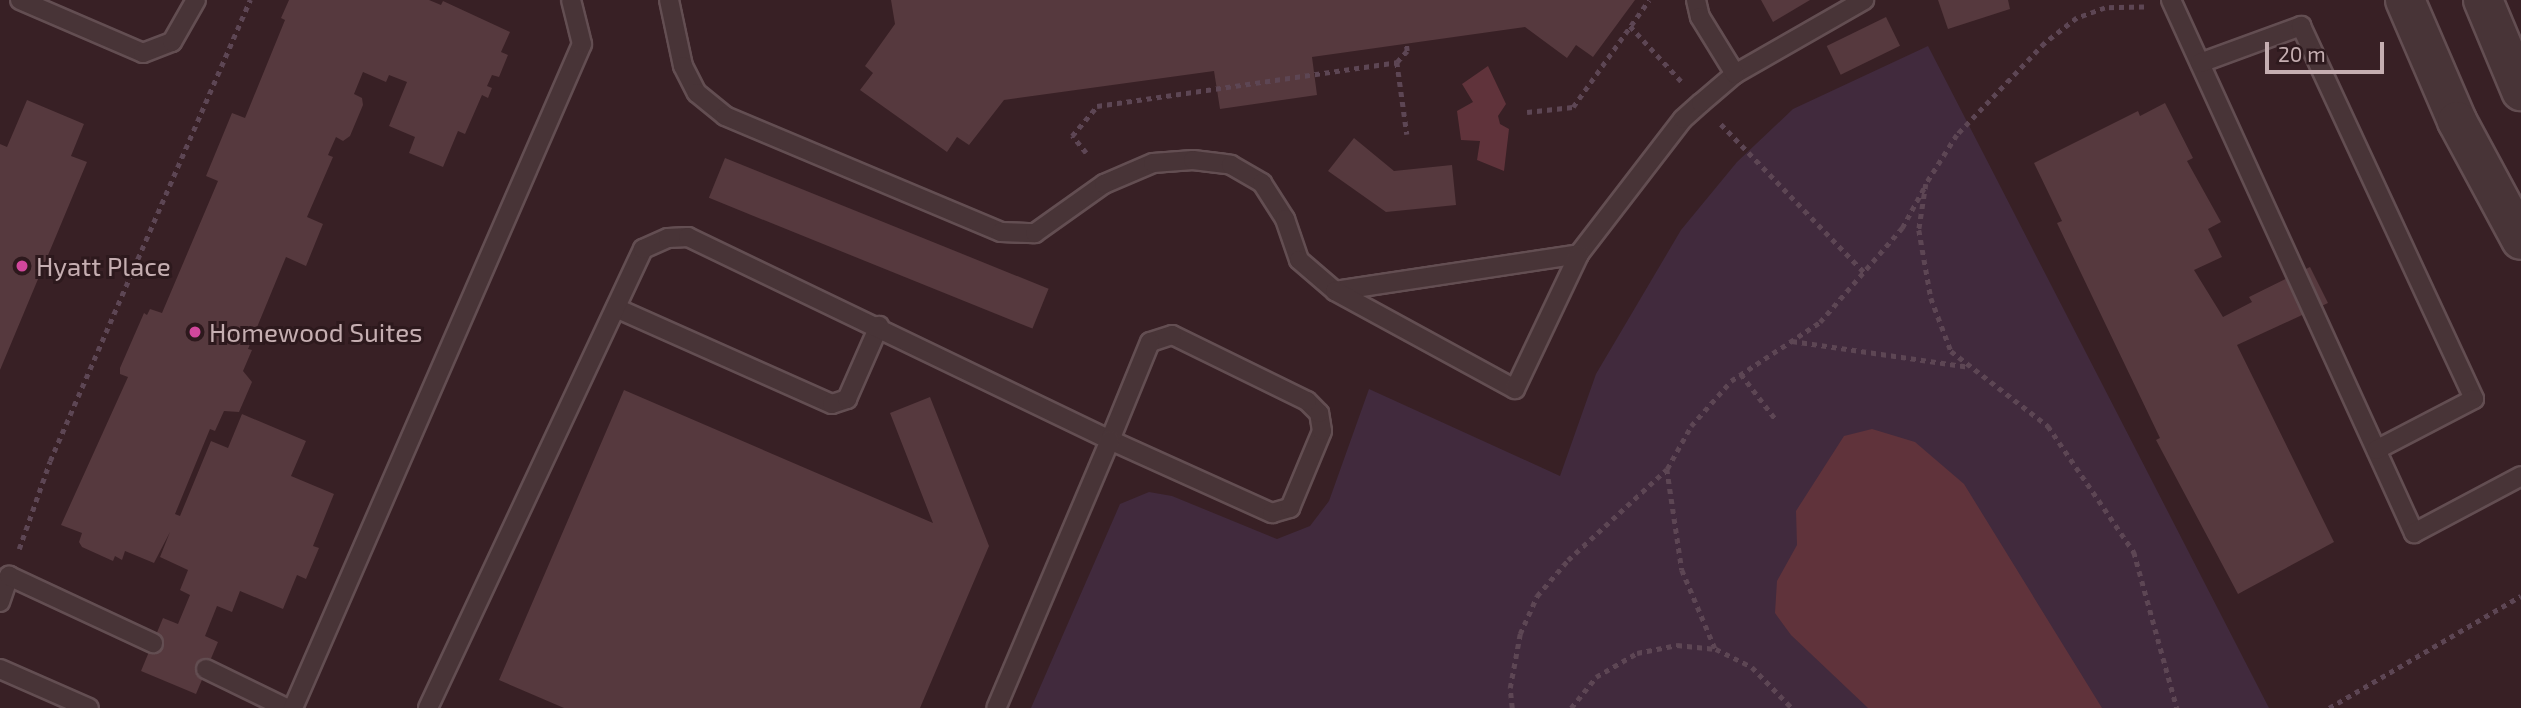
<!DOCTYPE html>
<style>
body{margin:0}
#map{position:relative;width:2521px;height:708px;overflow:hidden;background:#382025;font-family:"Exo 2",sans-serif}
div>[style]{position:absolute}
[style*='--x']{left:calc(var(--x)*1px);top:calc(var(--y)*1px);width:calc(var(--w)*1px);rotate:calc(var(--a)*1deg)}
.green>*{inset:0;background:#412a3d}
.water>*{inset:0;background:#60333b}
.building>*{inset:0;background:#56393e;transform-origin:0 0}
.path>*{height:4.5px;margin-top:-2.25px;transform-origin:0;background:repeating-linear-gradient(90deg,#5d4654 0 5px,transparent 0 10px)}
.roads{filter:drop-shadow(2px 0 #634e52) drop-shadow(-2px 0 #634e52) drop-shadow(0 2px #634e52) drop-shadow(0 -2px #634e52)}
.service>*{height:18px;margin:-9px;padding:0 9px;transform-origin:9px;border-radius:9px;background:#483437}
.tertiary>*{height:38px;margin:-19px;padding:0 19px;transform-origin:19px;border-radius:19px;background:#483437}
.dots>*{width:19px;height:19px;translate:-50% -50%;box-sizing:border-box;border:4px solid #2d191d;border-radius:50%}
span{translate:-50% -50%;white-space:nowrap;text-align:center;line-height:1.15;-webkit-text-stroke:6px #2d191d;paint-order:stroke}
.poi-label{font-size:26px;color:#c5aeb1}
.left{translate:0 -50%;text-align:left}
.scale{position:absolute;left:2265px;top:42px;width:119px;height:32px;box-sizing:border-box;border:4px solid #c5aeb1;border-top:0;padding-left:9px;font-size:21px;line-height:24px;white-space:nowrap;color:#c5aeb1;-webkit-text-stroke:5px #2d191d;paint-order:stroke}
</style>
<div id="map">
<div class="green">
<i style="clip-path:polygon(1928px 46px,2269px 708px,1031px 708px,1120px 504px,1149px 492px,1172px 496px,1277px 539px,1310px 526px,1329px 501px,1369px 389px,1560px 476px,1596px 374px,1681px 230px,1737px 162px,1793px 109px)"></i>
</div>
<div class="water">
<i style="clip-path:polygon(1488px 66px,1506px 104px,1498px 116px,1500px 124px,1509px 129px,1504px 171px,1477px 160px,1480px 141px,1461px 140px,1457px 111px,1473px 102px,1462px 84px)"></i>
<i style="clip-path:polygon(1872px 429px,1915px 442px,1964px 484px,2102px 708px,1868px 708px,1791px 635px,1775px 613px,1777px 581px,1797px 545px,1796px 511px,1844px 436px)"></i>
</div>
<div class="building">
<i style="clip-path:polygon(289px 0,429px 0,441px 5px,443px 1px,510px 32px,501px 52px,508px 55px,499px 77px,492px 75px,487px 86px,492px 88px,488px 98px,482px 95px,465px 134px,458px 131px,443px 167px,409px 153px,415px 137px,389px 126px,407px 82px,389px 75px,386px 82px,363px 72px,354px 94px,362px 98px,363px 105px,350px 136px,343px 141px,336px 137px,328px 155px,333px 157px,307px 217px,323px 224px,306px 266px,286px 257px,248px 349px,252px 350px,243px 371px,252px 382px,239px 412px,224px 411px,215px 431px,210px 429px,175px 514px,180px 516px,211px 441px,228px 448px,242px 414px,306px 441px,291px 476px,334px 494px,313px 546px,319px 548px,306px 579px,297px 575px,283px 609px,240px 591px,232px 612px,217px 606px,205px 636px,218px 642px,196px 694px,141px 671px,163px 618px,178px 624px,190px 595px,180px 590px,188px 570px,160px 557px,170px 532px,154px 563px,125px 551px,122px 560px,115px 556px,113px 561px,82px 547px,79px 542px,82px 533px,61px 525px,128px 377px,120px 374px,120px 368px,144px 313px,147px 315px,150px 309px,162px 313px,218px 181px,206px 176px,232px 113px,245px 118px,285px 20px,281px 18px)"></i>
<i style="clip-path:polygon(891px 0,1635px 0,1593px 57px,1576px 45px,1567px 58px,1525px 27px,1312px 57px,1317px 95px,1220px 109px,1214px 71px,1004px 100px,969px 145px,957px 137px,947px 152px,860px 90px,873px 73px,865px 66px,895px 24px)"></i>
<i style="clip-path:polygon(1761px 0,1810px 0,1773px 22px)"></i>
<i style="clip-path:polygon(1938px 0,2008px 0,2010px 9px,1948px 29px)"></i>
<i style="left:1886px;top:17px;width:32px;height:66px;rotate:64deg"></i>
<i style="clip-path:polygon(27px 100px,84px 124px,71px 156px,87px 162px,0 370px,0 144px,7px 147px)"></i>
<i style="clip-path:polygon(2165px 103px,2193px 158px,2187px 161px,2221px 222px,2208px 229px,2222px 257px,2194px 270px,2223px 317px,2252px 302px,2249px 297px,2310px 267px,2328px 303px,2237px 345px,2334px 542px,2238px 594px,2156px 440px,2160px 438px,2057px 223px,2062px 221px,2034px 163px,2138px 111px,2140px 116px)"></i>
<i style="clip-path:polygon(1354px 138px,1394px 171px,1452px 165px,1456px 205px,1386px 212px,1328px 171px)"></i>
<i style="left:725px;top:158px;width:349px;height:43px;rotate:22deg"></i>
<i style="clip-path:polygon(624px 390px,933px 523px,890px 413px,930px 397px,989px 546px,920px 708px,564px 708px,499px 680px)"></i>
</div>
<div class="path">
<i style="--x:2144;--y:7;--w:39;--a:179"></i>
<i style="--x:2105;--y:8;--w:30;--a:160"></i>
<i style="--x:2077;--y:18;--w:41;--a:142"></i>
<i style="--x:2045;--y:43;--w:127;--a:133.7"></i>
<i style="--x:1957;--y:135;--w:58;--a:122.3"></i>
<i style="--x:1926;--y:184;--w:47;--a:98.7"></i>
<i style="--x:1919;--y:230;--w:69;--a:80"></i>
<i style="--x:1931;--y:298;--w:57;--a:69.3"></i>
<i style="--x:1951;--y:351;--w:123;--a:37.7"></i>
<i style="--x:2048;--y:426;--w:153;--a:55.7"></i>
<i style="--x:2134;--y:552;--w:162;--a:74.6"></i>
<i style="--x:1630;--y:26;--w:76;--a:47.1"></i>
<i style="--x:1397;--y:62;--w:73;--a:82.1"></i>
<i style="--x:1527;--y:112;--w:46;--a:-6.2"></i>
<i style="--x:1573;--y:107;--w:131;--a:-54.6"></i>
<i style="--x:1721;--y:124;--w:207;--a:46"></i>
<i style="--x:1086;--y:153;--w:22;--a:-129"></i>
<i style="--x:1072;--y:136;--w:39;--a:-50"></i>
<i style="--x:1097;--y:106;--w:303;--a:-8.3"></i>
<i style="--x:1397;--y:62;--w:15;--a:-48"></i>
<i style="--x:1407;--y:51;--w:7;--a:-98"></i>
<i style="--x:1792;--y:341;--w:180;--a:8.3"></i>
<i style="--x:1741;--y:374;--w:59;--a:52.5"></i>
<i style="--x:1667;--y:469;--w:102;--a:81.6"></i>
<i style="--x:1682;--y:570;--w:85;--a:67.1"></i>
<i style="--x:19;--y:549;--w:93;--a:-70.6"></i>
<i style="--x:50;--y:461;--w:503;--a:-66.55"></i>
<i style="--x:1512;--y:708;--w:20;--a:-96"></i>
<i style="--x:1510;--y:688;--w:55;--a:-79.5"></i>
<i style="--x:1520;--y:634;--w:42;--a:-65.9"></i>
<i style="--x:1537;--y:596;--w:48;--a:-49.3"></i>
<i style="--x:1568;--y:560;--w:134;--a:-42.6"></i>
<i style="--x:1667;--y:469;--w:49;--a:-60.8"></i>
<i style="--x:1691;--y:426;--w:60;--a:-48.4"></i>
<i style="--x:1731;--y:381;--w:107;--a:-33.5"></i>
<i style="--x:1820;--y:322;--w:125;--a:-48.9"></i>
<i style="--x:1902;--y:228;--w:46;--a:-61.2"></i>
<i style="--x:1571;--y:708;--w:40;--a:-51"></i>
<i style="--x:1596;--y:677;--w:48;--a:-30.3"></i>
<i style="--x:1637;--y:653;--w:41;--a:-11.3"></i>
<i style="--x:1677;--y:645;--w:39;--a:6"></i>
<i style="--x:1716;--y:649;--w:40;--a:26.6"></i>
<i style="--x:1752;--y:667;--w:57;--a:45.7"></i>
<i style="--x:2329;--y:708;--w:222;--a:-30.3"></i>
</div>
<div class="roads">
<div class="service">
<i style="--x:20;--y:0;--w:134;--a:23.3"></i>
<i style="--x:143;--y:53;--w:31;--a:-21"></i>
<i style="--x:172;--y:42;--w:48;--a:-60.3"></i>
<i style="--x:669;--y:0;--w:67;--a:78"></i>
<i style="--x:683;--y:66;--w:30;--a:63"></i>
<i style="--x:697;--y:93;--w:36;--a:39"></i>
<i style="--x:725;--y:116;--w:299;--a:22.8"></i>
<i style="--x:1001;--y:232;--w:34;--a:2"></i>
<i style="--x:1035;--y:233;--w:85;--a:-35.4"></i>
<i style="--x:1104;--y:184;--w:53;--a:-23.2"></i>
<i style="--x:1153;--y:163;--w:40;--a:-4.3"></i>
<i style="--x:1193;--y:160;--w:38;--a:7"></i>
<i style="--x:1231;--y:165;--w:36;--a:30"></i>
<i style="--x:1262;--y:183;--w:43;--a:57.4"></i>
<i style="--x:1285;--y:219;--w:43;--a:71.1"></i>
<i style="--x:1299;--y:260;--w:48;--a:40.7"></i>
<i style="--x:1335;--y:291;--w:247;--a:-8.6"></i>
<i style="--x:1579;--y:254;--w:170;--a:-52.4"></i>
<i style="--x:1683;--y:119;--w:24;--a:-42"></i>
<i style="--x:1701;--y:103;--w:45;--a:-40.5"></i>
<i style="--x:1735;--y:74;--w:149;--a:-29.8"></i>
<i style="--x:1696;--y:0;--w:17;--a:77"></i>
<i style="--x:1700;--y:17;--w:67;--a:58.4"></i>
<i style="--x:2171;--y:0;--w:586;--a:65.49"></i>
<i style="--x:2414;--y:533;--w:121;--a:-28"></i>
<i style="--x:2200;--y:63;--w:108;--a:-20.1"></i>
<i style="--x:2301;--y:26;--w:411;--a:65.1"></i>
<i style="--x:2474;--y:399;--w:110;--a:152.5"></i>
<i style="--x:1335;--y:291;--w:205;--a:28.6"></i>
<i style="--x:1515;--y:389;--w:149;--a:-64.6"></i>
<i style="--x:616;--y:308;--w:236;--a:24"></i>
<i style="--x:832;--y:404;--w:16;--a:-18"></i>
<i style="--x:847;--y:399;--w:80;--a:-66.3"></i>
<i style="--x:0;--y:602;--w:28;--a:-71"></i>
<i style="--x:9;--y:576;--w:159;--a:25"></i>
<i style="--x:0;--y:669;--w:97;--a:23.7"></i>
<i style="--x:206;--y:669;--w:89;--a:26"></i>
<i style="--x:293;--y:708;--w:724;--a:-66.48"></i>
<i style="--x:582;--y:44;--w:45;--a:-104"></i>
<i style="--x:428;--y:708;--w:507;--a:-64.9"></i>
<i style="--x:643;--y:249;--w:27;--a:-24"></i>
<i style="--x:668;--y:238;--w:20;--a:-3"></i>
<i style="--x:688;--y:237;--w:468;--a:25.7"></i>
<i style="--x:1110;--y:440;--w:178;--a:24.3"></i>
<i style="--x:1272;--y:513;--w:19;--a:-16"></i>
<i style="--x:1290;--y:508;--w:83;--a:-67.4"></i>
<i style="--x:1322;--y:431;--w:18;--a:-99"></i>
<i style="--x:1319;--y:413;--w:17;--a:-135"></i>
<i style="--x:1307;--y:401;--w:150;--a:-153.9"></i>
<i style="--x:1172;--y:335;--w:23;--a:162"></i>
<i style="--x:1150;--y:342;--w:106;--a:112.2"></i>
<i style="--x:1110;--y:440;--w:291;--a:113"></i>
</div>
<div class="tertiary">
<i style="--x:2405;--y:0;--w:132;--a:66.7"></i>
<i style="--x:2457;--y:121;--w:135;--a:61.7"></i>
<i style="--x:2483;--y:0;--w:99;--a:67.3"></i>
</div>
</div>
<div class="dots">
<i style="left:22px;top:266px;background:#d1479c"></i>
<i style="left:195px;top:332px;background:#d1479c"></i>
</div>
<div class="poi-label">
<span class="left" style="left:36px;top:266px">Hyatt Place</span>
<span class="left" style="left:209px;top:332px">Homewood Suites</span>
</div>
<div class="scale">20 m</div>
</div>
